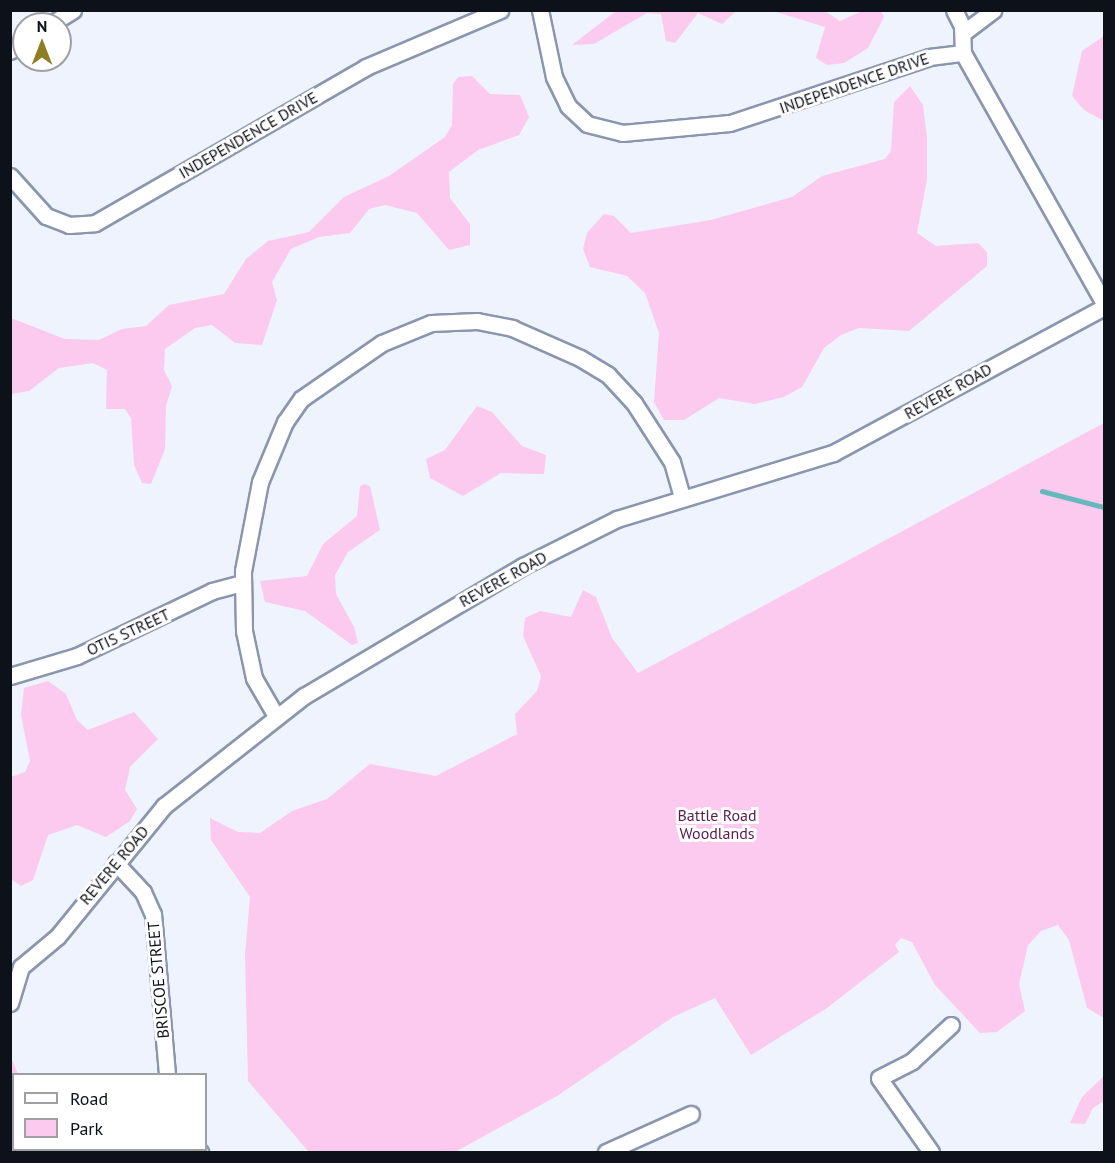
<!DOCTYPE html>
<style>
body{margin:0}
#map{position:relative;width:1115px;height:1163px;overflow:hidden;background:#eef3fd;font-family:"PT Sans",sans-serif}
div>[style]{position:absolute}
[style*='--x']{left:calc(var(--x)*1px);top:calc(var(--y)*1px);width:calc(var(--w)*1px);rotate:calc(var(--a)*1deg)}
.green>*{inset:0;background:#fcc9ef}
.stream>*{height:4.5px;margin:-2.25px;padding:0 2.25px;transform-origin:2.25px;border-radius:2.25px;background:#66b8bc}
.roads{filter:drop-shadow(2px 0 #8b95ad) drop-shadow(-2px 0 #8b95ad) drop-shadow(0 2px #8b95ad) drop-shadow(0 -2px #8b95ad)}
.minor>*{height:15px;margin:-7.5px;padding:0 7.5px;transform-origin:7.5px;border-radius:7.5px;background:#fff}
span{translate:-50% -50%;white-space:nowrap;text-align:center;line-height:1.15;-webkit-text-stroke:6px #fff;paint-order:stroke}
.street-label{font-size:16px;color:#0d1119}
.park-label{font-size:16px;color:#591c4f}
.frame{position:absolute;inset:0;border:12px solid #0d1119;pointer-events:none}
.legend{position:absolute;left:12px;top:1073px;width:195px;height:78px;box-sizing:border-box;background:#fff;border:2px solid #9ea0a3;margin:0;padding:8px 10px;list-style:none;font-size:18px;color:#0d1119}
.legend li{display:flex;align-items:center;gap:12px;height:30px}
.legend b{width:30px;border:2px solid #9ea0a3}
.north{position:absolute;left:12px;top:12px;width:60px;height:60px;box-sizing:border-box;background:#fff;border:2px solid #9ea0a3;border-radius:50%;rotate:0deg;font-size:16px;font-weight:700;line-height:24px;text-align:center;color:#0d1119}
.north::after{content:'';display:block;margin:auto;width:21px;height:27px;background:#907e24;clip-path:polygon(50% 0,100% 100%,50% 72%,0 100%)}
</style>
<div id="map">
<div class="green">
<i style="clip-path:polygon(616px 11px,616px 10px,736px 11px,722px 24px,698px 13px,675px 43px,666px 41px,661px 14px,647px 13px,594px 44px,572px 45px)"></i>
<i style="clip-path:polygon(773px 11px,825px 11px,840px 21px,862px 11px,881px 11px,884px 17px,868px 48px,844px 63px,827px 65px,816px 58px,825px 27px)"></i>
<i style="clip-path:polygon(1104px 36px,1104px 121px,1084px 110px,1072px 96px,1082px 51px)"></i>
<i style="clip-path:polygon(472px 76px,490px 94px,520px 95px,529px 117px,519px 135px,478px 150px,449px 172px,450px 198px,470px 224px,470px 245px,449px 250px,417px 213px,385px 205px,369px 209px,350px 233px,319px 237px,291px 249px,272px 282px,277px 300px,262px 345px,235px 343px,212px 325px,195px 328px,165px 349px,164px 370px,172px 386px,166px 406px,165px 449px,151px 484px,142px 483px,134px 465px,131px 418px,125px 409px,106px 409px,107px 370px,93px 363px,59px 368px,29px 391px,11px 394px,11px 318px,65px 339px,99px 340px,122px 329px,146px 326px,169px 305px,224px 294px,246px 259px,268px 241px,309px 232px,344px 197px,389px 176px,445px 137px,452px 125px,453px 84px,458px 77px)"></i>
<i style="clip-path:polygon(910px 86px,923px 105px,927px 138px,927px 179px,917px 233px,936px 246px,978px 243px,987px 252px,987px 266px,909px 331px,859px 328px,841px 335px,824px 348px,802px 387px,784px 397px,755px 404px,719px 398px,684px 420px,664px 420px,654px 402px,659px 333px,645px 293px,627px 276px,590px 267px,583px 249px,587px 233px,604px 214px,614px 216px,631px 233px,711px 220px,792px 197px,822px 176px,885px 159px,891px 151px,894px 102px)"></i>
<i style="clip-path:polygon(477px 406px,492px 412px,522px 446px,546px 455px,544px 474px,501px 473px,463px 496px,430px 478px,426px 459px,445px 450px)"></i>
<i style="clip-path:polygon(1104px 423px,1104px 1018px,1087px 1008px,1069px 940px,1058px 925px,1041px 931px,1028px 945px,1019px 984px,1025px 1011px,997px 1032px,980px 1033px,935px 985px,912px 942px,901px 938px,895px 945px,899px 952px,827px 1008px,751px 1055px,715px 998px,673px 1017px,557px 1096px,455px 1152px,309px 1152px,248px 1081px,245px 954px,250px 897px,211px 840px,210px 818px,238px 832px,260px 833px,292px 811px,327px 799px,370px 764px,436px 776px,517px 734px,515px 714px,537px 691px,541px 676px,523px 636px,525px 618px,540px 611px,571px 617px,583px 590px,596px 597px,612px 638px,638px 673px)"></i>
<i style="clip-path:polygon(365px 484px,370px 486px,380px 530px,348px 552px,335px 575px,336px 594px,354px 627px,358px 643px,352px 645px,305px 611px,265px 602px,260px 581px,307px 576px,323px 544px,357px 516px,360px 486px)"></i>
<i style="clip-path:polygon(48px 681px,66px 694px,77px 720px,88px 730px,134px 712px,158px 739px,130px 767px,125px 790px,137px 809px,130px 821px,106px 837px,77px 825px,48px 835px,33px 880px,21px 886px,11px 879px,11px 777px,25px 772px,30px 761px,21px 715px,24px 688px)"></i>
<i style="clip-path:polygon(10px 1055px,18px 1074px,14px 1074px,13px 1140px)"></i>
<i style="clip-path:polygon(1104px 1076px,1104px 1101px,1093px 1108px,1085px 1124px,1070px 1123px,1082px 1097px)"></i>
</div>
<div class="stream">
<i style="--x:1042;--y:491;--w:64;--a:14.5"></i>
</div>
<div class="roads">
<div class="minor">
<i style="--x:540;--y:10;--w:68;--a:78.2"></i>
<i style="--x:554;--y:77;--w:32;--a:64"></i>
<i style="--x:568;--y:106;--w:26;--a:43"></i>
<i style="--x:587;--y:124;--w:36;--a:14"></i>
<i style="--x:622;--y:133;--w:108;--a:-5.3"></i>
<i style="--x:730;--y:123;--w:210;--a:-18.3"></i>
<i style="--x:929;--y:57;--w:34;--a:-7"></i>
<i style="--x:963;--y:53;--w:287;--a:60.6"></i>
<i style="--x:954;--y:10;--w:18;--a:63"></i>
<i style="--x:962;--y:26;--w:27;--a:88"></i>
<i style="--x:51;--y:24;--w:26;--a:-32"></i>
<i style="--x:963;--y:33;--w:38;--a:-37"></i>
<i style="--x:10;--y:51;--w:17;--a:-36"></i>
<i style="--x:10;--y:176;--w:54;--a:48"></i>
<i style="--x:46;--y:216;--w:25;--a:21"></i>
<i style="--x:69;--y:225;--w:26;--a:-4"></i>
<i style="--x:95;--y:223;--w:313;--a:-29.9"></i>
<i style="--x:366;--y:67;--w:146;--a:-23"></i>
<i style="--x:10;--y:676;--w:70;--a:-16.6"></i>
<i style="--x:77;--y:656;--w:150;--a:-25.7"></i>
<i style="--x:212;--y:591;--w:31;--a:-15"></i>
<i style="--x:276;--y:716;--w:44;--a:-120.1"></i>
<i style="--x:254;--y:678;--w:48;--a:-102"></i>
<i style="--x:244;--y:631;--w:60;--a:-91"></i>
<i style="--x:243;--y:571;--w:91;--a:-79.2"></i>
<i style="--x:260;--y:482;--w:65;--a:-67.4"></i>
<i style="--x:285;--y:422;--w:28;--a:-55"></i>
<i style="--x:301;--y:399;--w:98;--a:-34.7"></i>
<i style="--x:382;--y:343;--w:53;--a:-22.2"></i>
<i style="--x:431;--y:323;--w:46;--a:-2.5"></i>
<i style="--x:477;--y:321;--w:36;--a:11"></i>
<i style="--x:512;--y:328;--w:74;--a:23.8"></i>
<i style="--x:580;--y:358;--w:33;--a:31"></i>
<i style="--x:608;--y:375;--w:38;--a:47"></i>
<i style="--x:634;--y:403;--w:70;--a:57.2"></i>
<i style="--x:672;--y:462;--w:36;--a:74"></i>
<i style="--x:116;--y:863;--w:40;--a:47"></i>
<i style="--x:143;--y:892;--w:24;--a:66"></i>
<i style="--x:153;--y:914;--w:161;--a:85"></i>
<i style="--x:10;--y:1003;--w:38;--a:-73"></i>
<i style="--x:21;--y:967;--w:48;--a:-40"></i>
<i style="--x:58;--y:936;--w:168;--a:-50.8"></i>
<i style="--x:164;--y:806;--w:178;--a:-38.2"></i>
<i style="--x:304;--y:696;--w:255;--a:-30.7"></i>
<i style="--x:523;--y:566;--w:105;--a:-26.6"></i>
<i style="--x:617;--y:519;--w:226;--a:-17"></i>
<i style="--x:833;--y:453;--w:308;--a:-28.3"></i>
<i style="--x:198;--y:1150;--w:3;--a:45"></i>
<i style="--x:606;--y:1152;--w:93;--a:-24.1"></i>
<i style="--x:931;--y:1152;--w:90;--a:-125.1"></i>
<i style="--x:879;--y:1078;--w:37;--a:-27"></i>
<i style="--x:912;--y:1061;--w:53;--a:-42.7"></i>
</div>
</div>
<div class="street-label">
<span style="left:854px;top:83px;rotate:-19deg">INDEPENDENCE DRIVE</span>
<span style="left:248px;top:135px;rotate:-30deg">INDEPENDENCE DRIVE</span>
<span style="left:948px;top:391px;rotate:-29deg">REVERE ROAD</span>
<span style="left:503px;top:579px;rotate:-29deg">REVERE ROAD</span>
<span style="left:128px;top:632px;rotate:-25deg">OTIS STREET</span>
<span style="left:114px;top:865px;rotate:-50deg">REVERE ROAD</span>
<span style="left:158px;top:980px;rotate:-95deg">BRISCOE STREET</span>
</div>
<div class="park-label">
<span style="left:717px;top:824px">Battle Road<br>Woodlands</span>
</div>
<div class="frame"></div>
<ul class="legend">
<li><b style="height:8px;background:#fff"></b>Road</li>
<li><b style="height:16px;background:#fcc9ef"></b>Park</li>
</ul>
<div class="north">N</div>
</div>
